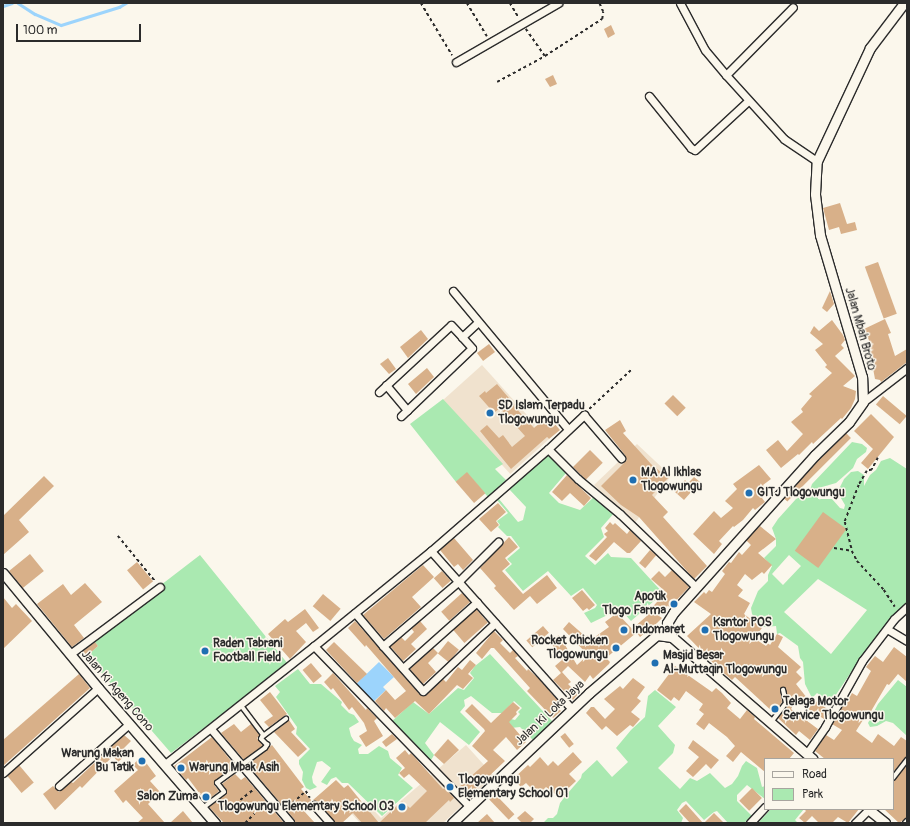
<!DOCTYPE html>
<style>
body{margin:0}
#map{position:relative;width:910px;height:826px;overflow:hidden;background:#fbf7ec;font-family:Pangolin,sans-serif}
div>[style]{position:absolute}
[style*='--x']{left:calc(var(--x)*1px);top:calc(var(--y)*1px);width:calc(var(--w)*1px);rotate:calc(var(--a)*1deg)}
.built>*{inset:0;background:#f0e2ce;transform-origin:0 0}
.green>*{inset:0;background:#aae9b1}
.water>*{inset:0;background:#9cd4fc}
.stream>*{height:2.5px;margin:-1.25px;padding:0 1.25px;transform-origin:1.25px;border-radius:1.25px;background:#9cd4fc}
.building>*{inset:0;background:#d8b089;transform-origin:0 0}
.path>*{height:1.5px;margin-top:-0.75px;transform-origin:0;background:repeating-linear-gradient(90deg,#2b2b2b 0 3px,transparent 0 6px)}
.roads{filter:drop-shadow(1px 0 #2b2b2b) drop-shadow(-1px 0 #2b2b2b) drop-shadow(0 1px #2b2b2b) drop-shadow(0 -1px #2b2b2b)}
.service>*{height:3.5px;margin:-1.75px;padding:0 1.75px;transform-origin:1.75px;border-radius:1.75px;background:#fbf7ec}
.minor>*{height:7px;margin:-3.5px;padding:0 3.5px;transform-origin:3.5px;border-radius:3.5px;background:#fbf7ec}
.secondary>*{height:9px;margin:-4.5px;padding:0 4.5px;transform-origin:4.5px;border-radius:4.5px;background:#fbf7ec}
.dots>*{width:11px;height:11px;translate:-50% -50%;box-sizing:border-box;border:2px solid #fbf7ec;border-radius:50%}
span{translate:-50% -50%;white-space:nowrap;text-align:center;line-height:1.15;-webkit-text-stroke:3px #fbf7ec;paint-order:stroke}
.street-label{font-size:12px;color:#2b2b2b}
.poi-label{font-size:12px;color:#2b2b2b;font-weight:700}
.left{translate:0 -50%;text-align:left}
.right{translate:-100% -50%;text-align:right}
.frame{position:absolute;inset:0;border:4px solid #2b2b2b;pointer-events:none}
.legend{position:absolute;left:764px;top:758px;width:130px;height:52px;box-sizing:border-box;background:#fbf7ec;border:1px solid #a8a59f;margin:0;padding:5px 7px;list-style:none;font-size:12px;color:#2b2b2b}
.legend li{display:flex;align-items:center;gap:8px;height:20px}
.legend b{width:20px;border:1px solid #a8a59f}
.scale{position:absolute;left:16px;top:24px;width:125px;height:18px;box-sizing:border-box;border:2px solid #2b2b2b;border-top:0;padding-left:5px;font-size:12px;line-height:14px;white-space:nowrap;color:#2b2b2b;-webkit-text-stroke:3px #fbf7ec;paint-order:stroke}
</style>
<div id="map">
<div class="built">
<i style="left:482px;top:365px;width:100px;height:52px;rotate:48deg"></i>
<i style="clip-path:polygon(637px 444px,671px 476px,634px 524px,594px 485px)"></i>
<i style="clip-path:polygon(466px 745px,494px 776px,443px 823px,360px 823px,351px 813px,365px 801px,381px 818px)"></i>
</div>
<div class="green">
<i style="clip-path:polygon(443px 399px,503px 464px,495px 469px,506px 480px,488px 497px,467px 473px,456px 482px,410px 424px)"></i>
<i style="clip-path:polygon(evenodd,852px 442px,862px 444px,867px 448px,866px 452px,857px 459px,853px 468px,836px 483px,822px 487px,818px 490px,818px 499px,832px 499px,840px 508px,844px 509px,845px 505px,838px 493px,839px 489px,844px 479px,851px 472px,858px 471px,864px 475px,864px 486px,870px 475px,876px 470px,881px 461px,890px 458px,907px 469px,907px 603px,860px 659px,831px 702px,817px 693px,812px 698px,805px 684px,803px 662px,800px 658px,798px 646px,780px 633px,777px 634px,776px 626px,764px 627px,760px 624px,752px 614px,751px 608px,758px 591px,768px 581px,768px 575px,772px 566px,764px 558px,776px 546px,776px 539px,772px 528px,778px 519px,796px 499px,809px 493px,812px 484px,852px 442px,789px 555px,801px 566px,783px 585px,772px 574px,789px 555px,852px 442px,818px 579px,867px 610px,831px 654px,784px 612px,818px 579px)"></i>
<i style="clip-path:polygon(549px 454px,566px 473px,549px 493px,559px 503px,580px 510px,595px 496px,615px 512px,601px 528px,604px 537px,585px 556px,595px 565px,608px 553px,611px 557px,631px 558px,663px 593px,631px 621px,620px 609px,591px 623px,584px 613px,595px 608px,597px 605px,583px 588px,571px 596px,548px 571px,523px 591px,505px 570px,512px 564px,507px 559px,520px 548px,511px 536px,507px 536px,498px 527px,500px 525px,497px 521px,508px 513px,497px 500px,499px 499px,518px 522px,523px 520px,526px 507px,509px 489px)"></i>
<i style="clip-path:polygon(200px 555px,288px 664px,171px 753px,87px 656px,98px 646px,92px 638px)"></i>
<i style="clip-path:polygon(490px 654px,553px 722px,533px 740px,520px 727px,511px 728px,505px 725px,511px 719px,515px 720px,520px 714px,518px 712px,522px 708px,514px 701px,502px 713px,492px 713px,471px 696px,464px 700px,465px 706px,460px 712px,480px 732px,469px 745px,440px 722px,425px 743px,434px 755px,430px 762px,391px 722px,413px 702px,429px 714px,458px 688px,464px 690px,474px 678px,470px 673px,475px 666px)"></i>
<i style="clip-path:polygon(298px 669px,310px 684px,321px 684px,342px 702px,341px 705px,349px 713px,354px 715px,359px 722px,349px 728px,351px 736px,354px 741px,362px 745px,358px 749px,359px 754px,368px 754px,379px 746px,388px 751px,390px 758px,402px 768px,398px 775px,413px 788px,382px 816px,348px 783px,342px 783px,336px 777px,331px 779px,327px 785px,321px 782px,331px 768px,322px 761px,317px 762px,312px 777px,313px 783px,317px 787px,310px 790px,306px 788px,302px 780px,303px 772px,299px 764px,299px 760px,310px 749px,296px 734px,297px 727px,276px 697px,280px 692px,275px 686px)"></i>
<i style="clip-path:polygon(898px 680px,907px 687px,907px 736px,893px 723px,886px 721px,877px 726px,870px 727px,868px 723px,878px 704px)"></i>
<i style="clip-path:polygon(655px 690px,676px 707px,658px 726px,675px 745px,673px 753px,658px 768px,680px 789px,690px 778px,697px 781px,710px 773px,725px 788px,732px 784px,738px 776px,742px 766px,746px 761px,757px 768px,761px 783px,762px 787px,765px 786px,765px 799px,747px 785px,737px 795px,737px 801px,752px 816px,744px 823px,728px 823px,717px 811px,714px 812px,704px 820px,686px 801px,682px 803px,677px 810px,683px 818px,681px 823px,543px 823px,548px 818px,553px 818px,557px 814px,560px 803px,567px 794px,581px 778px,582px 774px,597px 760px,612px 777px,628px 762px,616px 748px,631px 730px,645px 717px,648px 696px)"></i>
<i style="clip-path:polygon(771px 809px,804px 809px,795px 820px,798px 823px,758px 823px)"></i>
</div>
<div class="water">
<i style="clip-path:polygon(379px 662px,394px 677px,383px 687px,386px 690px,372px 703px,355px 685px)"></i>
</div>
<div class="stream">
<i style="--x:18;--y:3;--w:20;--a:33"></i>
<i style="--x:35;--y:14;--w:28;--a:23"></i>
<i style="--x:61;--y:25;--w:61;--a:-17.2"></i>
<i style="--x:119;--y:7;--w:8;--a:-30"></i>
<i style="--x:3;--y:6;--w:9;--a:-18"></i>
</div>
<div class="building">
<i style="clip-path:polygon(611px 25px,615px 34px,608px 38px,604px 29px)"></i>
<i style="clip-path:polygon(553px 75px,557px 84px,550px 87px,545px 79px)"></i>
<i style="clip-path:polygon(840px 203px,847px 224px,855px 222px,857px 230px,841px 234px,839px 227px,829px 230px,823px 208px)"></i>
<i style="left:878px;top:262px;width:55px;height:14px;rotate:70deg"></i>
<i style="clip-path:polygon(830px 291px,834px 304px,827px 312px,822px 308px)"></i>
<i style="clip-path:polygon(885px 319px,891px 333px,888px 334px,895px 356px,907px 349px,907px 362px,881px 382px,880px 380px,875px 379px,872px 363px,870px 364px,864px 347px,871px 345px,864px 329px)"></i>
<i style="clip-path:polygon(832px 320px,843px 335px,845px 340px,841px 345px,844px 348px,835px 356px,855px 376px,843px 386px,856px 391px,855px 399px,851px 408px,842px 419px,841px 418px,813px 444px,812px 442px,799px 455px,798px 454px,781px 468px,766px 450px,778px 440px,787px 451px,803px 434px,791px 422px,803px 412px,801px 409px,812px 396px,809px 394px,832px 373px,825px 367px,827px 365px,815px 350px,823px 344px,810px 333px,814px 326px,819px 331px)"></i>
<i style="clip-path:polygon(421px 330px,428px 339px,408px 358px,400px 347px)"></i>
<i style="left:489px;top:344px;width:10px;height:15px;rotate:53deg"></i>
<i style="clip-path:polygon(388px 358px,396px 369px,389px 374px,380px 364px)"></i>
<i style="clip-path:polygon(427px 368px,434px 377px,416px 394px,408px 384px)"></i>
<i style="clip-path:polygon(497px 384px,515px 405px,514px 406px,534px 428px,548px 416px,560px 430px,549px 439px,547px 437px,511px 469px,480px 431px,487px 425px,499px 438px,503px 435px,512px 447px,525px 436px,500px 408px,494px 413px,479px 396px,485px 391px,486px 393px)"></i>
<i style="left:673px;top:395px;width:18px;height:12px;rotate:45deg"></i>
<i style="left:883px;top:396px;width:31px;height:11px;rotate:40deg"></i>
<i style="clip-path:polygon(871px 414px,894px 437px,868px 469px,861px 463px,873px 449px,854px 431px)"></i>
<i style="clip-path:polygon(620px 420px,626px 431px,623px 433px,651px 464px,668px 478px,652px 495px,668px 512px,663px 517px,707px 566px,694px 579px,639px 517px,621px 505px,601px 486px,627px 460px,625px 455px,605px 430px)"></i>
<i style="left:846px;top:433px;width:7px;height:90px;rotate:45deg"></i>
<i style="left:590px;top:450px;width:18px;height:24px;rotate:45deg"></i>
<i style="clip-path:polygon(759px 465px,771px 479px,763px 485px,769px 493px,762px 498px,765px 502px,755px 510px,753px 508px,743px 520px,734px 527px,733px 526px,719px 541px,722px 544px,714px 554px,693px 534px,714px 511px,721px 518px,733px 508px,725px 501px,737px 489px,733px 484px)"></i>
<i style="left:467px;top:472px;width:28px;height:15px;rotate:49deg"></i>
<i style="clip-path:polygon(567px 475px,591px 498px,584px 506px,570px 493px,562px 501px,552px 492px)"></i>
<i style="clip-path:polygon(44px 476px,54px 486px,19px 520px,29px 532px,3px 555px,3px 516px)"></i>
<i style="clip-path:polygon(694px 477px,700px 482px,684px 500px,675px 492px,685px 480px,688px 483px)"></i>
<i style="clip-path:polygon(498px 503px,506px 512px,496px 521px,499px 525px,491px 532px,479px 519px)"></i>
<i style="left:823px;top:512px;width:29px;height:48px;rotate:36deg"></i>
<i style="clip-path:polygon(610px 522px,613px 525px,615px 523px,627px 534px,630px 530px,641px 541px,630px 553px,627px 553px,614px 542px,613px 543px,596px 561px,589px 556px,607px 537px,604px 534px,608px 531px,605px 528px)"></i>
<i style="clip-path:polygon(760px 526px,776px 539px,758px 553px,772px 565px,764px 574px,762px 572px,752px 580px,745px 574px,737px 585px,743px 590px,738px 596px,750px 603px,744px 614px,762px 628px,754px 638px,766px 646px,768px 643px,770px 645px,777px 634px,783px 637px,778px 647px,801px 667px,796px 672px,802px 678px,796px 684px,811px 703px,814px 700px,829px 710px,824px 719px,796px 701px,791px 709px,818px 729px,810px 740px,799px 731px,796px 735px,778px 718px,789px 704px,785px 688px,780px 689px,782px 702px,774px 713px,735px 677px,732px 680px,718px 668px,687px 636px,711px 614px,694px 602px,704px 592px,706px 594px,709px 590px,712px 592px,725px 574px,722px 571px,729px 562px,731px 563px,739px 552px,742px 555px,751px 545px,746px 540px)"></i>
<i style="clip-path:polygon(509px 537px,518px 547px,505px 558px,510px 564px,502px 571px,523px 594px,547px 575px,557px 588px,537px 604px,530px 596px,514px 610px,494px 588px,496px 586px,480px 568px)"></i>
<i style="clip-path:polygon(454px 538px,473px 560px,463px 570px,458px 564px,454px 567px,440px 550px)"></i>
<i style="left:650px;top:550px;width:8px;height:17px;rotate:40deg"></i>
<i style="left:30px;top:554px;width:22px;height:27px;rotate:51deg"></i>
<i style="left:137px;top:562px;width:25px;height:13px;rotate:50deg"></i>
<i style="clip-path:polygon(423px 565px,434px 577px,412px 597px,421px 607px,384px 639px,363px 615px)"></i>
<i style="clip-path:polygon(672px 570px,689px 587px,670px 607px,668px 606px,659px 616px,662px 618px,657px 623px,640px 637px,633px 628px,648px 615px,647px 613px,666px 592px,651px 579px,659px 571px,665px 577px)"></i>
<i style="left:442px;top:571px;width:13px;height:11px;rotate:48deg"></i>
<i style="clip-path:polygon(85px 583px,102px 602px,74px 625px,84px 638px,72px 647px,37px 604px,63px 584px,71px 595px)"></i>
<i style="clip-path:polygon(582px 590px,595px 605px,589px 610px,587px 608px,583px 611px,572px 598px)"></i>
<i style="left:462px;top:593px;width:12px;height:28px;rotate:48deg"></i>
<i style="left:323px;top:594px;width:23px;height:16px;rotate:40deg"></i>
<i style="clip-path:polygon(3px 597px,12px 608px,16px 604px,32px 621px,3px 649px)"></i>
<i style="clip-path:polygon(305px 609px,319px 628px,313px 632px,306px 623px,296px 631px,306px 642px,290px 659px,268px 634px,285px 619px,288px 622px)"></i>
<i style="left:476px;top:609px;width:18px;height:31px;rotate:49deg"></i>
<i style="clip-path:polygon(617px 613px,636px 633px,606px 658px,610px 662px,609px 664px,593px 679px,590px 675px,585px 682px,568px 666px,562px 672px,571px 682px,568px 684px,578px 694px,573px 700px,553px 680px,561px 673px,555px 666px,562px 660px,550px 641px,559px 635px,577px 665px,588px 655px,563px 629px,569px 622px,586px 637px,587px 635px,592px 639px,609px 627px,605px 622px)"></i>
<i style="clip-path:polygon(355px 621px,421px 696px,426px 695px,443px 679px,446px 682px,458px 667px,462px 670px,470px 660px,476px 665px,468px 674px,473px 678px,463px 689px,457px 685px,429px 714px,415px 701px,395px 718px,386px 708px,384px 711px,375px 701px,386px 690px,395px 700px,406px 691px,366px 645px,365px 647px,348px 628px)"></i>
<i style="clip-path:polygon(420px 621px,427px 629px,411px 644px,416px 649px,403px 661px,390px 646px,401px 637px,405px 641px,414px 632px,411px 628px)"></i>
<i style="left:543px;top:626px;width:9px;height:22px;rotate:49deg"></i>
<i style="clip-path:polygon(494px 631px,503px 640px,500px 643px,510px 653px,513px 650px,518px 656px,515px 658px,527px 671px,528px 669px,539px 679px,559px 702px,555px 705px,561px 711px,553px 718px,527px 691px,530px 688px,494px 648px,491px 648px,482px 659px,476px 653px)"></i>
<i style="left:448px;top:641px;width:14px;height:16px;rotate:39deg"></i>
<i style="clip-path:polygon(95px 642px,98px 646px,87px 656px,83px 651px)"></i>
<i style="clip-path:polygon(334px 642px,367px 674px,357px 683px,326px 650px)"></i>
<i style="clip-path:polygon(894px 647px,907px 657px,907px 682px,898px 674px,889px 685px,887px 684px,870px 713px,868px 712px,856px 731px,872px 743px,878px 734px,894px 746px,901px 737px,907px 741px,907px 757px,895px 771px,893px 769px,893px 759px,825px 759px,815px 751px,826px 735px,834px 740px,842px 730px,832px 724px,846px 701px,847px 702px,852px 693px,857px 696px,871px 671px,866px 667px,875px 656px,883px 662px)"></i>
<i style="clip-path:polygon(433px 648px,438px 653px,428px 663px,436px 672px,423px 684px,410px 669px)"></i>
<i style="left:311px;top:663px;width:17px;height:11px;rotate:50deg"></i>
<i style="clip-path:polygon(675px 666px,712px 692px,716px 688px,722px 693px,731px 703px,727px 708px,740px 719px,747px 710px,755px 717px,754px 719px,794px 753px,789px 759px,765px 759px,765px 772px,741px 752px,733px 762px,726px 756px,735px 746px,727px 737px,709px 723px,704px 730px,696px 724px,704px 714px,699px 710px,703px 704px,686px 691px,679px 701px,674px 697px,671px 701px,657px 690px)"></i>
<i style="clip-path:polygon(333px 673px,366px 710px,367px 708px,377px 718px,374px 721px,383px 736px,366px 747px,359px 736px,367px 731px,364px 723px,352px 707px,349px 710px,333px 688px,331px 690px,324px 682px)"></i>
<i style="clip-path:polygon(79px 674px,90px 688px,3px 766px,3px 740px)"></i>
<i style="clip-path:polygon(633px 678px,645px 687px,637px 698px,641px 701px,631px 712px,640px 719px,633px 727px,630px 725px,617px 736px,606px 726px,602px 730px,586px 713px,591px 707px,594px 707px,605px 719px,615px 709px,604px 699px,620px 686px,623px 689px)"></i>
<i style="clip-path:polygon(270px 692px,287px 714px,269px 727px,264px 722px,273px 716px,260px 700px)"></i>
<i style="clip-path:polygon(513px 702px,520px 708px,516px 712px,517px 714px,509px 722px,526px 742px,517px 750px,506px 737px,493px 750px,505px 761px,467px 797px,458px 788px,488px 761px,472px 746px,485px 731px,484px 729px,465px 711px,472px 704px,491px 723px)"></i>
<i style="clip-path:polygon(289px 720px,295px 729px,291px 732px,307px 749px,298px 757px,274px 732px)"></i>
<i style="clip-path:polygon(234px 724px,241px 732px,251px 724px,260px 735px,257px 738px,263px 746px,244px 760px,221px 733px)"></i>
<i style="left:565px;top:733px;width:14px;height:6px;rotate:51deg"></i>
<i style="clip-path:polygon(392px 734px,397px 739px,386px 747px,382px 742px)"></i>
<i style="clip-path:polygon(124px 735px,131px 741px,124px 748px,128px 753px,118px 762px,113px 756px,82px 788px,80px 786px,55px 810px,43px 794px,53px 786px,59px 792px,71px 782px,73px 783px)"></i>
<i style="clip-path:polygon(212px 737px,235px 766px,215px 781px,214px 785px,219px 791px,206px 802px,188px 778px,186px 780px,174px 766px)"></i>
<i style="clip-path:polygon(448px 739px,459px 750px,444px 764px,434px 755px)"></i>
<i style="clip-path:polygon(693px 740px,719px 760px,711px 769px,706px 764px,693px 777px,686px 771px,699px 757px,688px 748px)"></i>
<i style="clip-path:polygon(272px 745px,304px 787px,301px 789px,312px 801px,304px 811px,315px 823px,295px 823px,294px 819px,248px 765px)"></i>
<i style="clip-path:polygon(405px 750px,409px 755px,411px 753px,443px 789px,445px 788px,454px 798px,450px 802px,449px 800px,425px 823px,362px 823px,353px 813px,342px 823px,335px 823px,318px 802px,313px 800px,336px 780px,344px 788px,348px 785px,379px 823px,402px 801px,410px 808px,427px 791px,409px 774px,404px 778px,399px 773px,405px 768px,396px 758px)"></i>
<i style="clip-path:polygon(573px 752px,582px 762px,569px 774px,576px 781px,559px 797px,546px 787px,538px 795px,526px 783px,521px 787px,513px 779px,528px 765px,530px 767px,540px 757px,548px 766px,553px 761px,558px 766px)"></i>
<i style="clip-path:polygon(141px 756px,156px 776px,150px 781px,160px 792px,148px 804px,165px 823px,137px 823px,143px 818px,126px 800px,123px 803px,114px 791px,138px 770px,133px 765px)"></i>
<i style="left:19px;top:765px;width:23px;height:16px;rotate:50deg"></i>
<i style="clip-path:polygon(907px 765px,907px 818px,899px 823px,884px 809px,893px 809px,893px 781px)"></i>
<i style="clip-path:polygon(235px 774px,241px 780px,245px 777px,284px 823px,224px 823px,209px 807px,227px 794px,227px 790px,222px 784px)"></i>
<i style="left:752px;top:788px;width:14px;height:18px;rotate:45deg"></i>
<i style="left:495px;top:794px;width:28px;height:8px;rotate:46deg"></i>
<i style="clip-path:polygon(686px 804px,703px 823px,690px 823px,679px 811px)"></i>
<i style="clip-path:polygon(804px 809px,859px 809px,848px 823px,838px 817px,832px 823px,819px 823px,812px 816px,805px 823px,799px 818px,806px 811px)"></i>
<i style="clip-path:polygon(183px 811px,193px 823px,170px 823px)"></i>
<i style="clip-path:polygon(525px 811px,534px 819px,530px 823px,522px 823px,517px 818px)"></i>
<i style="clip-path:polygon(714px 813px,724px 823px,704px 823px)"></i>
<i style="clip-path:polygon(487px 814px,495px 823px,477px 823px)"></i>
</div>
<div class="path">
<i style="--x:421;--y:3;--w:61;--a:59.2"></i>
<i style="--x:467;--y:3;--w:39;--a:59"></i>
<i style="--x:510;--y:3;--w:17;--a:59"></i>
<i style="--x:526;--y:29;--w:33;--a:55"></i>
<i style="--x:497;--y:82;--w:55;--a:-28.4"></i>
<i style="--x:545;--y:56;--w:68;--a:-33"></i>
<i style="--x:602;--y:19;--w:7;--a:-82"></i>
<i style="--x:603;--y:12;--w:10;--a:-114"></i>
<i style="--x:589;--y:409;--w:59;--a:-42.9"></i>
<i style="--x:878;--y:458;--w:13;--a:117"></i>
<i style="--x:872;--y:470;--w:5;--a:169"></i>
<i style="--x:867;--y:471;--w:16;--a:120"></i>
<i style="--x:859;--y:485;--w:40;--a:111"></i>
<i style="--x:845;--y:522;--w:30;--a:76"></i>
<i style="--x:852;--y:551;--w:11;--a:63"></i>
<i style="--x:857;--y:561;--w:40;--a:47"></i>
<i style="--x:884;--y:590;--w:20;--a:57"></i>
<i style="--x:118;--y:536;--w:58;--a:50.6"></i>
<i style="--x:834;--y:548;--w:18;--a:9"></i>
<i style="--x:240;--y:800;--w:18;--a:-38"></i>
<i style="--x:288;--y:807;--w:24;--a:-42"></i>
<i style="--x:306;--y:791;--w:8;--a:60"></i>
<i style="--x:245;--y:823;--w:13;--a:-45"></i>
</div>
<div class="roads">
<div class="service">
<i style="--x:241;--y:705;--w:38;--a:53"></i>
<i style="--x:772;--y:721;--w:23;--a:-52"></i>
<i style="--x:786;--y:703;--w:13;--a:-103"></i>
<i style="--x:893;--y:778;--w:23;--a:-52"></i>
<i style="--x:203;--y:808;--w:26;--a:-37"></i>
<i style="--x:224;--y:792;--w:11;--a:-128"></i>
<i style="--x:217;--y:783;--w:59;--a:-36.1"></i>
<i style="--x:265;--y:748;--w:4;--a:-56"></i>
<i style="--x:267;--y:745;--w:8;--a:-135"></i>
<i style="--x:261;--y:739;--w:2;--a:-63"></i>
<i style="--x:262;--y:737;--w:30;--a:-37"></i>
<i style="--x:905;--y:823;--w:3;--a:-45"></i>
</div>
<div class="minor">
<i style="--x:680;--y:3;--w:53;--a:62"></i>
<i style="--x:705;--y:50;--w:33;--a:50"></i>
<i style="--x:726;--y:75;--w:86;--a:47.8"></i>
<i style="--x:784;--y:139;--w:40;--a:34"></i>
<i style="--x:456;--y:62;--w:118;--a:-30"></i>
<i style="--x:726;--y:75;--w:95;--a:-45.4"></i>
<i style="--x:649;--y:96;--w:67;--a:51.1"></i>
<i style="--x:691;--y:148;--w:4;--a:27"></i>
<i style="--x:695;--y:150;--w:72;--a:-42.8"></i>
<i style="--x:453;--y:291;--w:180;--a:50.2"></i>
<i style="--x:386;--y:385;--w:33;--a:50"></i>
<i style="--x:379;--y:392;--w:98;--a:-42.9"></i>
<i style="--x:451;--y:325;--w:16;--a:47"></i>
<i style="--x:863;--y:402;--w:56;--a:-37.7"></i>
<i style="--x:401;--y:416;--w:98;--a:-43.8"></i>
<i style="--x:472;--y:348;--w:15;--a:-132"></i>
<i style="--x:462;--y:337;--w:22;--a:-43"></i>
<i style="--x:548;--y:449;--w:42;--a:45"></i>
<i style="--x:578;--y:479;--w:55;--a:39.8"></i>
<i style="--x:620;--y:514;--w:105;--a:43.8"></i>
<i style="--x:431;--y:551;--w:212;--a:48.3"></i>
<i style="--x:355;--y:613;--w:43;--a:49.7"></i>
<i style="--x:383;--y:646;--w:99;--a:-40.5"></i>
<i style="--x:458;--y:582;--w:57;--a:-45"></i>
<i style="--x:887;--y:629;--w:23;--a:31"></i>
<i style="--x:314;--y:646;--w:224;--a:45.9"></i>
<i style="--x:383;--y:646;--w:60;--a:48.4"></i>
<i style="--x:423;--y:691;--w:99;--a:-43.4"></i>
<i style="--x:70;--y:654;--w:112;--a:-36.7"></i>
<i style="--x:403;--y:668;--w:99;--a:-41.7"></i>
<i style="--x:211;--y:729;--w:122;--a:49.7"></i>
<i style="--x:807;--y:753;--w:32;--a:-55"></i>
<i style="--x:825;--y:727;--w:76;--a:-60.7"></i>
<i style="--x:862;--y:661;--w:53;--a:-52.7"></i>
<i style="--x:894;--y:619;--w:18;--a:-43"></i>
<i style="--x:165;--y:764;--w:190;--a:-38.4"></i>
<i style="--x:314;--y:646;--w:151;--a:-39.1"></i>
<i style="--x:431;--y:551;--w:155;--a:-41.1"></i>
<i style="--x:548;--y:449;--w:50;--a:-43.4"></i>
<i style="--x:584;--y:415;--w:57;--a:49.3"></i>
<i style="--x:3;--y:773;--w:127;--a:-41.8"></i>
<i style="--x:59;--y:786;--w:94;--a:-41.5"></i>
<i style="--x:314;--y:805;--w:24;--a:48"></i>
<i style="--x:750;--y:823;--w:22;--a:-47"></i>
<i style="--x:855;--y:823;--w:20;--a:-45"></i>
</div>
<div class="secondary">
<i style="--x:3;--y:573;--w:149;--a:50.4"></i>
<i style="--x:98;--y:688;--w:179;--a:49.1"></i>
<i style="--x:672;--y:637;--w:15;--a:-110"></i>
<i style="--x:667;--y:623;--w:13;--a:-58"></i>
<i style="--x:674;--y:612;--w:211;--a:-48.1"></i>
<i style="--x:815;--y:455;--w:47;--a:-44.1"></i>
<i style="--x:849;--y:422;--w:24;--a:-55"></i>
<i style="--x:863;--y:402;--w:25;--a:-92"></i>
<i style="--x:862;--y:377;--w:148;--a:-106.5"></i>
<i style="--x:820;--y:235;--w:41;--a:-97"></i>
<i style="--x:815;--y:194;--w:33;--a:-87"></i>
<i style="--x:817;--y:161;--w:125;--a:-64.9"></i>
<i style="--x:870;--y:48;--w:56;--a:-52.9"></i>
<i style="--x:672;--y:637;--w:186;--a:40.9"></i>
<i style="--x:868;--y:809;--w:22;--a:39"></i>
<i style="--x:452;--y:823;--w:189;--a:-43.5"></i>
<i style="--x:589;--y:693;--w:89;--a:-40.5"></i>
<i style="--x:657;--y:635;--w:15;--a:8"></i>
</div>
</div>
<div class="dots">
<i style="left:490px;top:413px;background:#1f6fb2"></i>
<i style="left:633px;top:480px;background:#1f6fb2"></i>
<i style="left:749px;top:493px;background:#1f6fb2"></i>
<i style="left:674px;top:604px;background:#1f6fb2"></i>
<i style="left:624px;top:630px;background:#1f6fb2"></i>
<i style="left:705px;top:630px;background:#1f6fb2"></i>
<i style="left:616px;top:648px;background:#1f6fb2"></i>
<i style="left:205px;top:651px;background:#1f6fb2"></i>
<i style="left:655px;top:663px;background:#1f6fb2"></i>
<i style="left:775px;top:709px;background:#1f6fb2"></i>
<i style="left:142px;top:761px;background:#1f6fb2"></i>
<i style="left:181px;top:768px;background:#1f6fb2"></i>
<i style="left:450px;top:787px;background:#1f6fb2"></i>
<i style="left:206px;top:797px;background:#1f6fb2"></i>
<i style="left:402px;top:807px;background:#1f6fb2"></i>
</div>
<div class="street-label">
<span style="left:860px;top:329px;rotate:74deg">Jalan Mbah Broto</span>
<span style="left:117px;top:691px;rotate:49deg">Jalan Ki Ageng Cono</span>
<span style="left:550px;top:713px;rotate:-43deg">Jalan Ki Loka Jaya</span>
</div>
<div class="poi-label">
<span class="left" style="left:498px;top:413px">SD Islam Terpadu<br>Tlogowungu</span>
<span class="left" style="left:641px;top:480px">MA Al Ikhlas<br>Tlogowungu</span>
<span class="left" style="left:757px;top:493px">GITJ Tlogowungu</span>
<span class="right" style="left:666px;top:604px">Apotik<br>Tlogo Farma</span>
<span class="left" style="left:713px;top:630px">Ksntor POS<br>Tlogowungu</span>
<span class="left" style="left:632px;top:630px">Indomaret</span>
<span class="right" style="left:608px;top:648px">Rocket Chicken<br>Tlogowungu</span>
<span class="left" style="left:213px;top:651px">Raden Tabrani<br>Football Field</span>
<span class="left" style="left:663px;top:663px">Masjid Besar<br>Al-Muttaqin Tlogowungu</span>
<span class="left" style="left:783px;top:709px">Telaga Motor<br>Service Tlogowungu</span>
<span class="right" style="left:134px;top:761px">Warung Makan<br>Bu Tatik</span>
<span class="left" style="left:189px;top:768px">Warung Mbak Asih</span>
<span class="left" style="left:458px;top:787px">Tlogowungu<br>Elementary School 01</span>
<span class="right" style="left:198px;top:797px">Salon Zuma</span>
<span class="right" style="left:394px;top:807px">Tlogowungu Elementary School 03</span>
</div>
<div class="frame"></div>
<ul class="legend">
<li><b style="height:5px;background:#fbf7ec"></b>Road</li>
<li><b style="height:11px;background:#aae9b1"></b>Park</li>
</ul>
<div class="scale">100 m</div>
</div>
